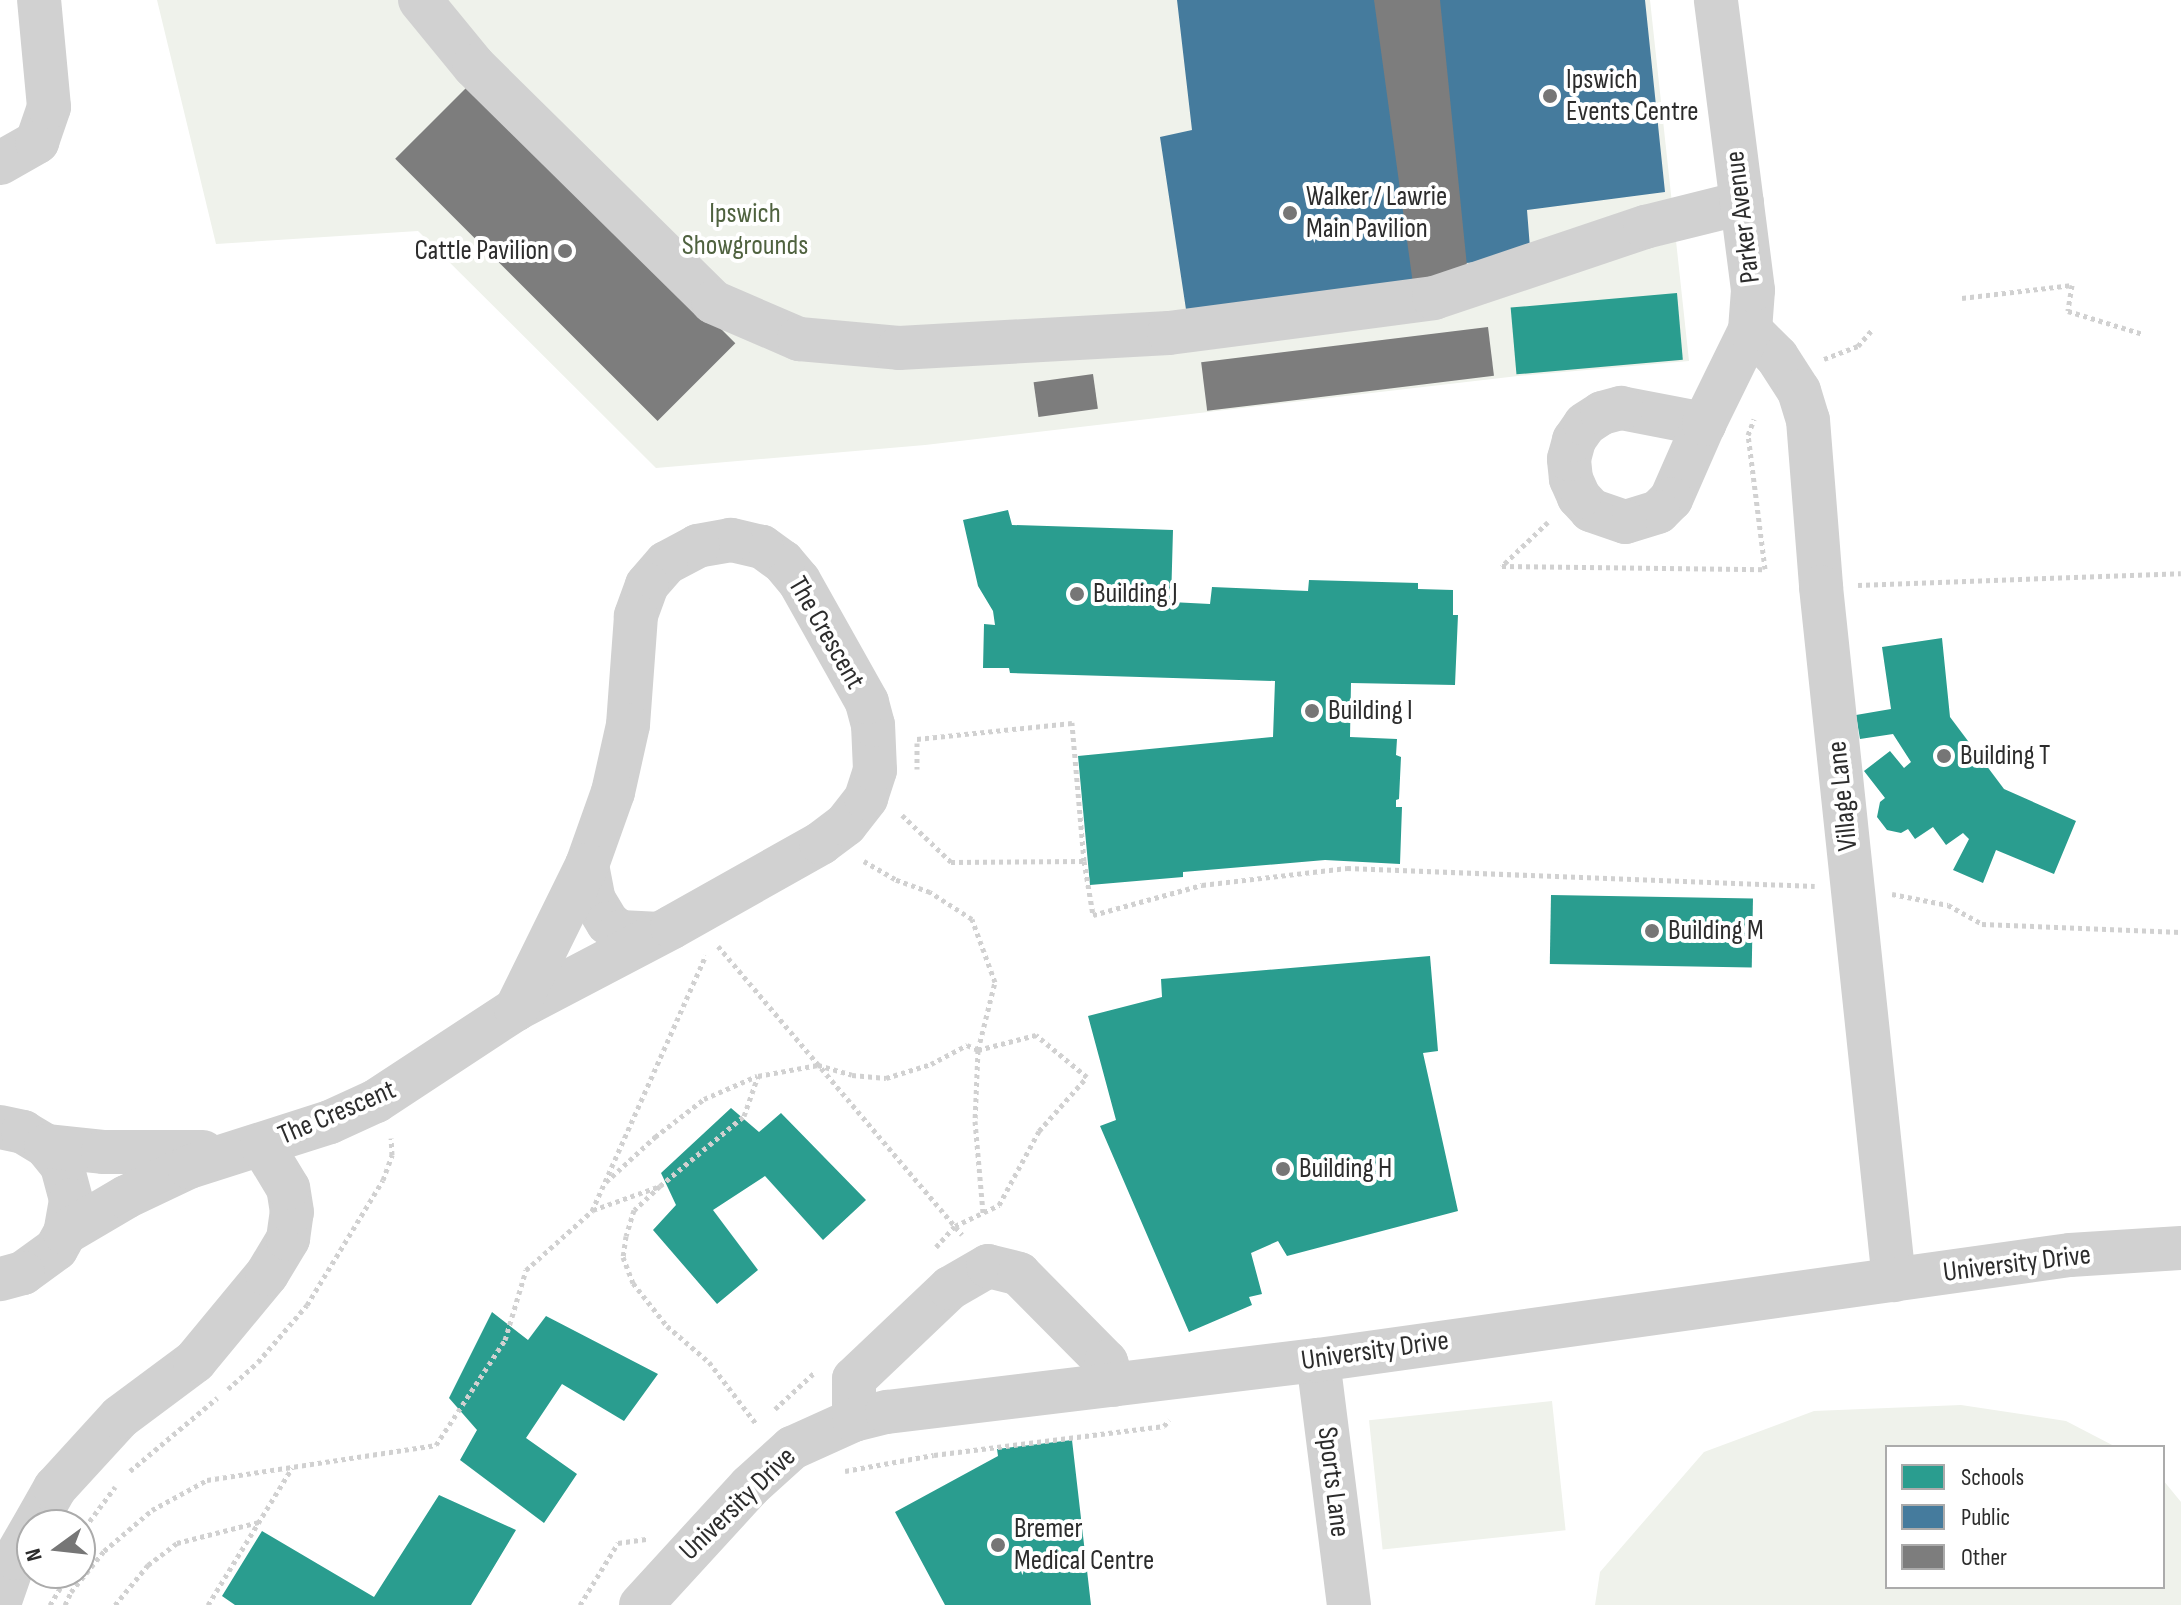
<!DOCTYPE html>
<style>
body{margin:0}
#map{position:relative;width:2181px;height:1605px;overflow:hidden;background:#fff;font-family:"Sofia Sans Condensed",sans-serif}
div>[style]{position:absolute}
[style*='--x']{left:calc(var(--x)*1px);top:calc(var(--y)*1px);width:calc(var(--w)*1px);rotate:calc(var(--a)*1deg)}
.green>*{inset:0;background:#eff2eb;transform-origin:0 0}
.schools>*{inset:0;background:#2a9d8f;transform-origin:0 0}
.public>*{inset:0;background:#457b9d}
.building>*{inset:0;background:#7d7d7d;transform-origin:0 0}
.path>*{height:5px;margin-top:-2.5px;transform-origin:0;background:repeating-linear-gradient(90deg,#d1d1d1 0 4px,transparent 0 8px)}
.minor>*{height:44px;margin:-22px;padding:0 22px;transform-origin:22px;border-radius:22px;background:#d1d1d1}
.dots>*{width:22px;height:22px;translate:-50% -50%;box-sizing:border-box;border:4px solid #fff;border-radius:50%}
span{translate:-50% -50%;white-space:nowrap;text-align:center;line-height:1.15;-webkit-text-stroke:8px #fff;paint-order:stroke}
.poi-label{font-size:28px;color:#2c2c2c}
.left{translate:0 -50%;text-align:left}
.right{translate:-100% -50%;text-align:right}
.park-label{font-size:28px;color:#4f623f}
.street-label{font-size:28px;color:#2c2c2c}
.legend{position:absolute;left:1885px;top:1445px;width:280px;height:144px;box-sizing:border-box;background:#fff;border:2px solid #ababab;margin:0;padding:10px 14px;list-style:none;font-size:24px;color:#2c2c2c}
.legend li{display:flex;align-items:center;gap:16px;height:40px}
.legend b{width:40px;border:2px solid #ababab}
.north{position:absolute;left:16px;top:1509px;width:80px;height:80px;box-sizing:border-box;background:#fff;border:2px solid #ababab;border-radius:50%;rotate:255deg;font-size:22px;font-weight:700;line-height:32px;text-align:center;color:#2c2c2c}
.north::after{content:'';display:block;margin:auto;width:28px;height:36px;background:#767676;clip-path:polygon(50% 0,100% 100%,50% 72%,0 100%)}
</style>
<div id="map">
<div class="green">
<i style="clip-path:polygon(157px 0,1650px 0,1689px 361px,1518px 376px,925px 445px,656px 468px,418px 231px,216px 244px)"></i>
<i style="left:1552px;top:1401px;width:130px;height:184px;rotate:84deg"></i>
<i style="clip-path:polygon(1961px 1405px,2066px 1421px,2116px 1447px,1887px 1447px,1887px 1587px,2163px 1587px,2163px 1480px,2181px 1502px,2181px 1605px,1595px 1605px,1600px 1572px,1704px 1452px,1814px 1411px)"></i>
</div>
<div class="schools">
<i style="left:1677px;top:293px;width:67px;height:167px;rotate:85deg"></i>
<i style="clip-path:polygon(1008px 510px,1012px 525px,1173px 530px,1171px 602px,1210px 604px,1212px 587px,1308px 591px,1309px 580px,1418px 583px,1418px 589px,1453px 590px,1453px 615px,1458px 615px,1455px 685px,1351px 683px,1350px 737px,1397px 739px,1396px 755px,1401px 757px,1399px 799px,1396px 800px,1396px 807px,1402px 807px,1400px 864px,1325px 860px,1183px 872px,1183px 877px,1090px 885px,1078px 756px,1273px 737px,1275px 681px,1010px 673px,1009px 668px,983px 668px,984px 624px,995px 625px,993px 611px,978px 586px,963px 520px)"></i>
<i style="clip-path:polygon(1942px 638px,1950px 717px,2004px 789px,2076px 821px,2054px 874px,1996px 850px,1983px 883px,1953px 870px,1969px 839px,1963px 833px,1946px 845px,1933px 827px,1915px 839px,1908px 829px,1901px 833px,1887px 830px,1877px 817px,1880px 802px,1885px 798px,1864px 771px,1890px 751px,1904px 768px,1911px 762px,1893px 734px,1860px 739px,1856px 715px,1891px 709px,1882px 647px)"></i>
<i style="left:1551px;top:895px;width:202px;height:69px;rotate:1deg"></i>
<i style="clip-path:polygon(1430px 956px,1438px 1051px,1423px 1053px,1458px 1211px,1287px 1256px,1278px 1241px,1251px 1253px,1262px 1294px,1249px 1297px,1252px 1305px,1189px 1332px,1100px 1126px,1116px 1120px,1088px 1016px,1162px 997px,1161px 979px)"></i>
<i style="clip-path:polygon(731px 1108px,759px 1132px,781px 1113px,866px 1200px,823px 1240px,765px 1176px,713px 1210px,758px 1270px,717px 1304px,653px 1230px,676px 1205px,661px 1173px)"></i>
<i style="clip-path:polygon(492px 1312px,528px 1340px,546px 1316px,658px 1374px,624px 1421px,562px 1384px,526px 1438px,577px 1474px,544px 1523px,460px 1460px,477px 1430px,449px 1398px)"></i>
<i style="clip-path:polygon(1072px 1440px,1091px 1605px,945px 1605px,895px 1512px,998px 1456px,997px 1449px)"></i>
<i style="clip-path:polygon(439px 1495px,516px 1530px,471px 1605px,235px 1605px,222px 1596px,262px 1531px,374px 1597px)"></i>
</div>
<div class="public">
<i style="clip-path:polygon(1177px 0,1378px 0,1418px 289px,1187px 316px,1160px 137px,1192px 130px)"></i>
<i style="clip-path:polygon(1433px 0,1645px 0,1665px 192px,1527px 210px,1530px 248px,1505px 260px,1466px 263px)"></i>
</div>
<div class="building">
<i style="clip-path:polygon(1374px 0,1440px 0,1468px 276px,1413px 284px)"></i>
<i style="left:473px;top:81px;width:371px;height:110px;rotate:45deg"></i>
<i style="left:1488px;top:327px;width:49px;height:289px;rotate:83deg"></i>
<i style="left:1093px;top:374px;width:35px;height:60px;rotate:82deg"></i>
</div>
<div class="path">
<i style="--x:1962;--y:298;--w:111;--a:-6.7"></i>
<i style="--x:2072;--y:285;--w:26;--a:99"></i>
<i style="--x:2068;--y:311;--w:78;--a:17"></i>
<i style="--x:1824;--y:359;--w:36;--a:-21"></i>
<i style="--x:1858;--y:346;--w:23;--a:-49"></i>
<i style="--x:1548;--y:522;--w:64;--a:136.3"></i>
<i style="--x:1502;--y:566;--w:263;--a:0.7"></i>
<i style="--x:1765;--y:569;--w:135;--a:-97.2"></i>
<i style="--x:1748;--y:435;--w:17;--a:-69"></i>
<i style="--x:1858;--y:585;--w:323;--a:-2.1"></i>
<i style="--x:917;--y:743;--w:26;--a:90"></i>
<i style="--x:902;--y:815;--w:68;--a:43.8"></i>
<i style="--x:951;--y:862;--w:133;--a:-0.4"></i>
<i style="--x:1084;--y:861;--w:139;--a:-95"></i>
<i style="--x:1072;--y:723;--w:156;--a:174.1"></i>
<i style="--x:1084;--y:861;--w:55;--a:80.5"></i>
<i style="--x:1093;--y:915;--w:113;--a:-15.4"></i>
<i style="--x:1202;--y:885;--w:146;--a:-6.7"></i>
<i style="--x:1347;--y:868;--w:468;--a:2.2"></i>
<i style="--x:1892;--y:894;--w:57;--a:11.1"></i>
<i style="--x:1948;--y:905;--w:39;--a:29"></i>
<i style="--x:1982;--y:924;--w:199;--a:2.3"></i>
<i style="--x:718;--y:946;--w:378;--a:49.8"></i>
<i style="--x:606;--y:1182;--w:67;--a:-42.6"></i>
<i style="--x:655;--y:1137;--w:62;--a:-37.8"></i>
<i style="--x:704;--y:1099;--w:58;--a:-23.5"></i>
<i style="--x:660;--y:1186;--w:109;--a:-39.8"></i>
<i style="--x:744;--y:1116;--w:42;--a:-70.7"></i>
<i style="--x:758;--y:1076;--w:61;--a:-10.4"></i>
<i style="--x:818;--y:1065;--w:35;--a:16"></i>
<i style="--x:852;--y:1075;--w:34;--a:5"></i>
<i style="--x:886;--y:1078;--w:47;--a:-17.3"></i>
<i style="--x:931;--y:1064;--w:41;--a:-27.8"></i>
<i style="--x:967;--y:1045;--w:12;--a:24"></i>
<i style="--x:978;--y:1050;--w:70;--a:-76"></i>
<i style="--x:995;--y:982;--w:67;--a:-110.1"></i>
<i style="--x:972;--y:919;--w:50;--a:-147.3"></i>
<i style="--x:930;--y:892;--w:37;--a:-160"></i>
<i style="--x:895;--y:879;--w:36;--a:-150"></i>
<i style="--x:593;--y:1210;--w:71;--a:-19.7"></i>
<i style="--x:660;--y:1186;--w:35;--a:137"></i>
<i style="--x:634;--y:1210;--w:27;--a:107"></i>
<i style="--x:626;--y:1236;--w:21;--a:98"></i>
<i style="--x:623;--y:1257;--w:28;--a:69"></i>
<i style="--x:633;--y:1283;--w:55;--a:51.7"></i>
<i style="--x:667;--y:1326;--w:55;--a:40.6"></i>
<i style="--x:709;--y:1362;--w:79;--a:52.7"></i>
<i style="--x:936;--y:1247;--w:28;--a:-48"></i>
<i style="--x:955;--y:1226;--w:49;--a:-25.5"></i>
<i style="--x:999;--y:1205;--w:84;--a:-61.6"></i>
<i style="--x:1039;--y:1131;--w:72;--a:-48.4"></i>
<i style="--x:1087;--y:1077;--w:66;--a:-140.5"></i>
<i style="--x:1036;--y:1035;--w:60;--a:165.5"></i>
<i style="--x:978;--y:1050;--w:71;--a:92.4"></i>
<i style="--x:975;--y:1121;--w:92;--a:85"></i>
<i style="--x:228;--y:1389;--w:40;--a:-42"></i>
<i style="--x:258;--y:1362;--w:75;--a:-49.3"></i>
<i style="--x:307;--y:1305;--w:146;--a:-58.7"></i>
<i style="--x:383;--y:1180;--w:27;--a:-70"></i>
<i style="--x:392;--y:1155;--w:17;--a:-93"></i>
<i style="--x:775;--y:1409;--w:54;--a:-42.8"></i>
<i style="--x:130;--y:1471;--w:114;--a:-40"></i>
<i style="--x:845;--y:1471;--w:90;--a:-10.2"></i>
<i style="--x:934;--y:1455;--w:232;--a:-7.2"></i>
<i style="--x:1164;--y:1426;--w:8;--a:-50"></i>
<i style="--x:80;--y:1534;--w:59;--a:-53.3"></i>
<i style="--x:50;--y:1605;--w:37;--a:-59"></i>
<i style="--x:65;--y:1605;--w:14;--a:-65"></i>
<i style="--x:71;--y:1592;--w:53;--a:-51.2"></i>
<i style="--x:104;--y:1551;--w:63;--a:-40.5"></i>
<i style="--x:152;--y:1510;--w:63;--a:-28.6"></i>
<i style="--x:207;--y:1480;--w:232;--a:-8.7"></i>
<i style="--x:436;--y:1445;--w:126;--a:-56.7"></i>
<i style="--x:505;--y:1340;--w:73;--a:-73.3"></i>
<i style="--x:526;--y:1270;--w:89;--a:-41.8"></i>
<i style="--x:592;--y:1211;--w:280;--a:-66"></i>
<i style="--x:115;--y:1605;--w:52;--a:-50.5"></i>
<i style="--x:148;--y:1565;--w:36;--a:-37"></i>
<i style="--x:177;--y:1543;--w:85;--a:-14.4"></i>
<i style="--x:208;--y:1605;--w:161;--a:-58.5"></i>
<i style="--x:580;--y:1605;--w:73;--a:-58.5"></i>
<i style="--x:618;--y:1543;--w:30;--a:-8"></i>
</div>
<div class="minor">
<i style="--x:420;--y:0;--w:85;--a:50.7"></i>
<i style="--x:474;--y:66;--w:336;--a:44.6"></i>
<i style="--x:713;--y:302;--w:94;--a:23.3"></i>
<i style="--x:799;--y:339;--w:100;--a:5.1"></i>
<i style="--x:899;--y:348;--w:270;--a:-3.2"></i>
<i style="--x:1169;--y:333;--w:267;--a:-7.5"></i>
<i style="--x:1434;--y:298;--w:223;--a:-18.6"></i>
<i style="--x:1645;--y:227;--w:100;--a:-13.9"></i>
<i style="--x:0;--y:163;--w:43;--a:-29.6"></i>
<i style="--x:37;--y:142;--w:37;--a:-71"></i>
<i style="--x:49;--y:107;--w:107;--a:-95.3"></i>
<i style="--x:1750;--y:330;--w:38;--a:45"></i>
<i style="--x:1777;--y:357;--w:40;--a:57.1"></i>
<i style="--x:1799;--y:391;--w:30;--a:73"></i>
<i style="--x:1808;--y:420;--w:168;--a:85.5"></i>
<i style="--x:1821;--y:587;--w:697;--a:83.99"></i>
<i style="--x:1621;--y:408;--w:85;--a:10.9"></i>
<i style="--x:1704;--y:424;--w:82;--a:113.7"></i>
<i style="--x:1671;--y:499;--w:18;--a:135"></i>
<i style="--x:1658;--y:512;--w:34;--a:163"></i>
<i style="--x:1625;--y:522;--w:36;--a:-161"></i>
<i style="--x:1591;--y:510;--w:18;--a:-133"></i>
<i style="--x:1579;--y:497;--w:20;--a:-114"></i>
<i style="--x:1571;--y:479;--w:20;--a:-96"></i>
<i style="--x:1569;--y:459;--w:20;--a:-75"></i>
<i style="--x:1574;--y:440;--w:19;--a:-55"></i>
<i style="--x:1585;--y:424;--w:20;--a:-33"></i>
<i style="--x:1602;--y:413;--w:20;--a:-15"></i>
<i style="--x:1704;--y:424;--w:105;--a:-63.9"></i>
<i style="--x:1750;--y:330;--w:40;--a:-85.7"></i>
<i style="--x:1753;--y:290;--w:292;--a:-97.3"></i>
<i style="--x:587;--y:865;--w:36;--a:79"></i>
<i style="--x:594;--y:900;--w:27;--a:59"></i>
<i style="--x:608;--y:923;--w:15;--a:37"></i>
<i style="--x:620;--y:932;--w:35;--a:3"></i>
<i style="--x:0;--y:1127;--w:24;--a:12"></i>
<i style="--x:23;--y:1132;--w:27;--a:31"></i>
<i style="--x:46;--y:1146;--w:26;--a:51"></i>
<i style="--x:62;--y:1166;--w:35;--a:75"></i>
<i style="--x:71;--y:1200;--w:34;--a:100"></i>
<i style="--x:65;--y:1233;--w:18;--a:119"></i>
<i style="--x:56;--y:1249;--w:41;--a:144"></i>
<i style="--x:23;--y:1273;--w:24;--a:165"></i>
<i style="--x:46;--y:1146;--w:57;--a:6"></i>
<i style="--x:103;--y:1152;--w:100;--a:0"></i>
<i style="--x:65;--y:1233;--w:71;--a:-30.5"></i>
<i style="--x:126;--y:1197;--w:70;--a:-25.5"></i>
<i style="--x:189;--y:1167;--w:148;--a:-17.7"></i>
<i style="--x:330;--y:1122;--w:51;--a:-24.5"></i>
<i style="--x:376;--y:1101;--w:168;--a:-33.3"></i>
<i style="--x:516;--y:1009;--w:176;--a:-27.7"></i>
<i style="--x:672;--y:927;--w:171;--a:-29.4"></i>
<i style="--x:821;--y:843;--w:31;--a:-37"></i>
<i style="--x:846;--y:824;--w:33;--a:-52"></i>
<i style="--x:866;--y:798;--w:29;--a:-72"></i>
<i style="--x:875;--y:770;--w:45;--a:-92.5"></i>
<i style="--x:873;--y:725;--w:24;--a:-105"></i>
<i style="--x:867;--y:702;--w:139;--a:-119.3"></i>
<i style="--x:799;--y:581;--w:25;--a:-130"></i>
<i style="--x:783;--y:562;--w:26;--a:-144"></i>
<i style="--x:762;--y:547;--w:32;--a:-167"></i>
<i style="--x:731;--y:540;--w:34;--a:170"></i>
<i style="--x:698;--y:546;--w:36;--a:152"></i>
<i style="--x:666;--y:563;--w:29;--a:131"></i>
<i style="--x:647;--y:585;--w:33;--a:110"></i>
<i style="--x:636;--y:616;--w:109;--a:94.2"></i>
<i style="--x:628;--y:725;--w:69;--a:102.6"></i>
<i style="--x:613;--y:792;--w:77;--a:109.6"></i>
<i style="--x:587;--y:865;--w:161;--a:116.2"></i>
<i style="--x:1318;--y:1360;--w:247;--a:82.8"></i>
<i style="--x:854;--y:1420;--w:41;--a:-90"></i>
<i style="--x:854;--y:1379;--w:132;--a:-43.5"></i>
<i style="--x:950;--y:1288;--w:44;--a:-30.1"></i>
<i style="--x:988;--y:1266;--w:32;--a:14"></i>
<i style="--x:1019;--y:1274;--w:124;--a:45.3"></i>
<i style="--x:1106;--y:1362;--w:24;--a:71"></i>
<i style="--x:34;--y:1525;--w:43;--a:-60.4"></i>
<i style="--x:55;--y:1488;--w:96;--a:-47.5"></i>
<i style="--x:120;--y:1417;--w:94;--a:-36.7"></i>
<i style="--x:195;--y:1361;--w:113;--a:-50.4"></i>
<i style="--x:267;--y:1274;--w:41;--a:-59"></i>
<i style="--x:288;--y:1239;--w:27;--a:-82"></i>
<i style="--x:292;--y:1212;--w:24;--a:-99"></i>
<i style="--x:288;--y:1188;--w:50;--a:-121.2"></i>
<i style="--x:0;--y:1601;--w:46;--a:-70.8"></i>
<i style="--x:15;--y:1558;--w:34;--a:-60"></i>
<i style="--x:641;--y:1605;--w:161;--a:-47.5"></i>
<i style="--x:750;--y:1486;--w:57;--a:-42.1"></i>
<i style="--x:792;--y:1448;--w:68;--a:-24.3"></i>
<i style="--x:854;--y:1420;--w:34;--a:-14"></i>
<i style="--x:887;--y:1412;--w:434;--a:-6.9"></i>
<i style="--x:1318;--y:1360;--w:759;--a:-7.95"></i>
<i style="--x:2070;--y:1255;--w:111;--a:-3.6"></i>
</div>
<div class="dots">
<i style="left:1550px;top:96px;background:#767676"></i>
<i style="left:1290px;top:213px;background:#767676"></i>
<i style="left:565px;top:251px;background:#767676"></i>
<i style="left:1077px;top:594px;background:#767676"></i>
<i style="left:1312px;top:711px;background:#767676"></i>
<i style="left:1944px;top:756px;background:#767676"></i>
<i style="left:1652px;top:931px;background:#767676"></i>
<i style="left:1283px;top:1169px;background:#767676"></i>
<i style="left:998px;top:1545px;background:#767676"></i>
</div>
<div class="poi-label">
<span class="left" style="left:1566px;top:96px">Ipswich<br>Events Centre</span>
<span class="left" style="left:1306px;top:213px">Walker / Lawrie<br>Main Pavilion</span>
<span class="right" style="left:549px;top:251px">Cattle Pavilion</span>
<span class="left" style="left:1093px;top:594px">Building J</span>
<span class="left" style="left:1328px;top:711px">Building I</span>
<span class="left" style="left:1960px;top:756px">Building T</span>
<span class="left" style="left:1668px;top:931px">Building M</span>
<span class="left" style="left:1299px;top:1169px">Building H</span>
<span class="left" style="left:1014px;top:1545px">Bremer<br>Medical Centre</span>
</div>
<div class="park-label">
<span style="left:745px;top:230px">Ipswich<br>Showgrounds</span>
</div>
<div class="street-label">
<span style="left:1743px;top:217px;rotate:-97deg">Parker Avenue</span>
<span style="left:826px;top:633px;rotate:60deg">The Crescent</span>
<span style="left:1843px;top:796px;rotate:-96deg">Village Lane</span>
<span style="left:337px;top:1113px;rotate:-23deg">The Crescent</span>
<span style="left:2017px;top:1264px;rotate:-7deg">University Drive</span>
<span style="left:1375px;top:1351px;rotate:-8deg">University Drive</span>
<span style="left:1333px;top:1482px;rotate:83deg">Sports Lane</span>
<span style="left:738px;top:1504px;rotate:-44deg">University Drive</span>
</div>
<ul class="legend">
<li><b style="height:22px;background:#2a9d8f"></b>Schools</li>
<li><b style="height:22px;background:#457b9d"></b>Public</li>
<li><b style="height:22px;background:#7d7d7d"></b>Other</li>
</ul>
<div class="north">N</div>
</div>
